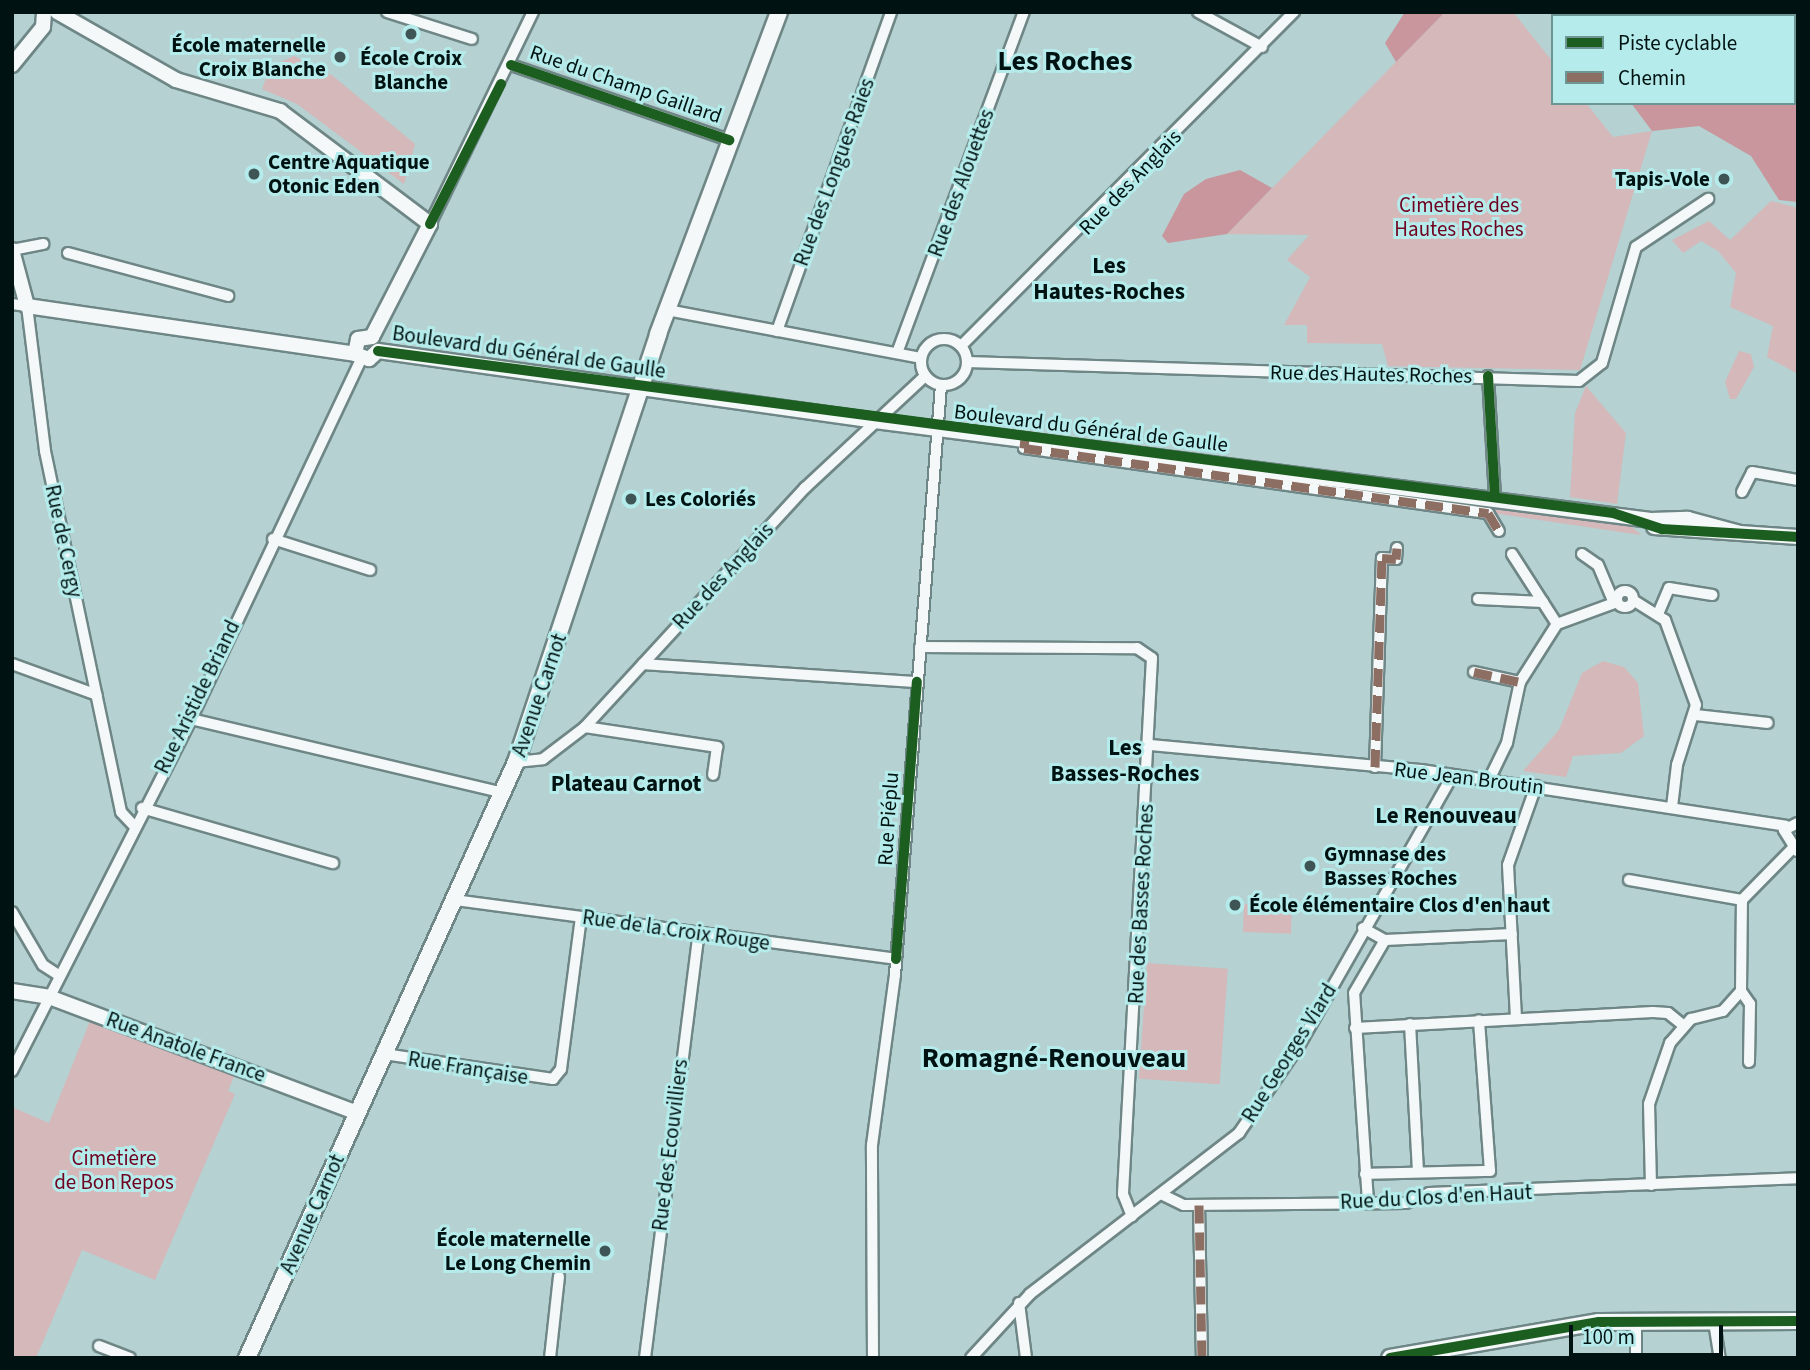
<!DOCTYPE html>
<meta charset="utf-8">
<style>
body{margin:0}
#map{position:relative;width:1810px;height:1370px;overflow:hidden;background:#b5d1d1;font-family:"Source Sans 3",sans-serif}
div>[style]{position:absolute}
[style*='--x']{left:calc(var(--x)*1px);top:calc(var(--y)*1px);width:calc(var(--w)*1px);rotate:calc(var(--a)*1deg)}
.green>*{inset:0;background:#d4b8ba;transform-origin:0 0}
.forest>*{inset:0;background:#c8969c}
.roads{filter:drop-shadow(2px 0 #6f8686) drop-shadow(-2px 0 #6f8686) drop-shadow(0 2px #6f8686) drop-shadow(0 -2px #6f8686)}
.minor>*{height:10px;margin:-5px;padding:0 5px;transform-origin:5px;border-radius:5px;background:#f4f8f8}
.minor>.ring{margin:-5px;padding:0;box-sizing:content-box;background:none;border:10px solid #f4f8f8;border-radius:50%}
.tertiary>*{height:14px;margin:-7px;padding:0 7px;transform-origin:7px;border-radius:7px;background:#f4f8f8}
.secondary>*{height:16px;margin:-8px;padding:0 8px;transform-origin:8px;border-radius:8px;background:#f4f8f8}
.quiet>*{height:9px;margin-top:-4.5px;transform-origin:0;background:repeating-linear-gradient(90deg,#8d6e63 0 18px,transparent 0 27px)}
.cycleway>*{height:10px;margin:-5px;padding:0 5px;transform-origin:5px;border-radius:5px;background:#1b5e20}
.dots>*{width:19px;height:19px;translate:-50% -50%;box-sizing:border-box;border:4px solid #b5eceb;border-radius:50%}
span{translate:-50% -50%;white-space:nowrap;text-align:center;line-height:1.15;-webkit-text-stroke:6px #b5eceb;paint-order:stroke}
.poi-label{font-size:21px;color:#001212;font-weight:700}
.right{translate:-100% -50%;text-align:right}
.left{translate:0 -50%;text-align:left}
.street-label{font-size:21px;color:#001212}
.park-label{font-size:21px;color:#6f001f}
.neighbourhood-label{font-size:23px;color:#001212;font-weight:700}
.district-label{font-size:28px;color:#001212;font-weight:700}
.frame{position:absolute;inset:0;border:14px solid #001212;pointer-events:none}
.legend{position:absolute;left:1551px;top:14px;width:245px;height:91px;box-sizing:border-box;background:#b5eceb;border:2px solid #6d9594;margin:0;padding:9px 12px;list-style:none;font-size:21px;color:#001212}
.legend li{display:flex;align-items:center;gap:14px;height:35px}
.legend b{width:35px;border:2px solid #6d9594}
.scale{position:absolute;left:1569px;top:1325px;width:154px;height:32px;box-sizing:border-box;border:4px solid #001212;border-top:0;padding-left:9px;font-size:21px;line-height:24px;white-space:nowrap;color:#001212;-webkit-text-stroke:5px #b5eceb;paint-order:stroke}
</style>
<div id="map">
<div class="green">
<i style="clip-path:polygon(1445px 12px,1513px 12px,1553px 62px,1553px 103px,1586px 103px,1613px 137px,1652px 131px,1580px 370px,1388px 366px,1382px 344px,1307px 343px,1307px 325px,1284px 325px,1310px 277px,1287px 260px,1309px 235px,1227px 234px)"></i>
<i style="clip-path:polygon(294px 56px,333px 76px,415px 144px,404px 184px,297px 104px,262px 89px,270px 67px)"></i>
<i style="clip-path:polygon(1771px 201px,1798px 208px,1798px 374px,1767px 357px,1773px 326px,1730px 307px,1736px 273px,1718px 251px,1701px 241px,1683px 253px,1672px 240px,1709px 221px,1730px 240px)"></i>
<i style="clip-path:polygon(1739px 351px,1751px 354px,1754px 367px,1736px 399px,1730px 399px,1725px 382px)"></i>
<i style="clip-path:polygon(1586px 386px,1626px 433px,1617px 504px,1570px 497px,1575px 413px)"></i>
<i style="clip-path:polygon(1281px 478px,1629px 524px,1641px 535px,1281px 482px)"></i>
<i style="clip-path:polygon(1603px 661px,1624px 667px,1638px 683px,1644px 736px,1621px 753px,1573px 756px,1566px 777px,1523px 771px,1559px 730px,1582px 673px)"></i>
<i style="left:1244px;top:904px;width:48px;height:28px;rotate:2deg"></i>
<i style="left:1147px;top:963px;width:81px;height:116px;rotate:4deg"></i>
<i style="clip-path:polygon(90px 1021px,235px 1074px,228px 1091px,235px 1094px,155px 1280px,82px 1250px,36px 1358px,12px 1358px,12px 1107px,49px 1123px)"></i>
</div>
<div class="forest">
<i style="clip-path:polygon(1405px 12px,1445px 12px,1396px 62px,1385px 43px)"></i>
<i style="clip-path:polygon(1563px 12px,1798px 12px,1798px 202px,1779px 200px,1751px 156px,1699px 126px,1652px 131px,1631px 103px,1794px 103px,1794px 16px)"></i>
<i style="clip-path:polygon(1240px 170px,1272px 188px,1227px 234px,1168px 243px,1162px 236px,1184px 194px,1206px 179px)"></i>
</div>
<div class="roads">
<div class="minor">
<i style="--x:387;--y:12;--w:89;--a:17.6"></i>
<i style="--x:1198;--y:12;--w:73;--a:28.7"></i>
<i style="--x:511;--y:65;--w:231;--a:19"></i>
<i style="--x:430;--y:224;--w:236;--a:-64.1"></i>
<i style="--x:12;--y:250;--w:32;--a:-11"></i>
<i style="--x:68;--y:253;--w:166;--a:15"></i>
<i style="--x:12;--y:304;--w:15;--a:8"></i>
<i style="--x:27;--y:306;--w:146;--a:82.9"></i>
<i style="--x:45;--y:451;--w:369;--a:78.1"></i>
<i style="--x:121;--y:812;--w:19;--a:47"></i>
<i style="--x:667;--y:310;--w:258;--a:10.7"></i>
<i style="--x:777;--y:331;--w:339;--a:-70.3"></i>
<i class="ring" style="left:921px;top:339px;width:36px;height:36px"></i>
<i style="--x:961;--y:346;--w:472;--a:-45.1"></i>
<i style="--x:897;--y:353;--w:364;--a:-69.6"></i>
<i style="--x:967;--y:362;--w:612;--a:1.78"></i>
<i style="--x:1579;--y:381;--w:29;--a:-38"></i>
<i style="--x:1602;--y:363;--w:121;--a:-73.7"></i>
<i style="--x:1636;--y:247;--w:87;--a:-33.7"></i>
<i style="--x:1488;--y:376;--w:121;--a:86.7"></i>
<i style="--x:1025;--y:438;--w:10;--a:96"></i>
<i style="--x:1024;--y:448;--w:469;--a:8"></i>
<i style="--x:1488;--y:513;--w:21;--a:59"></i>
<i style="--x:1742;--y:492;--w:22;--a:-63"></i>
<i style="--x:1752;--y:472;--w:47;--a:9.9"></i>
<i style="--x:273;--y:539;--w:102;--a:17.7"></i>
<i style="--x:1512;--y:554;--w:83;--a:57.3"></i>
<i style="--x:1582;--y:554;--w:19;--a:35"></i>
<i style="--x:1598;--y:565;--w:41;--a:67.2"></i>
<i class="ring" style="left:1617px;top:591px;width:6px;height:6px"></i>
<i style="--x:1478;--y:599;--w:65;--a:2.6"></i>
<i style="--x:1633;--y:600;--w:38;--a:32"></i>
<i style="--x:1665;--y:620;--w:90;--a:70"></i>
<i style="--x:1696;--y:705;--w:63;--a:107.6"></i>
<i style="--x:1677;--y:765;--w:42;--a:96.8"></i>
<i style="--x:1658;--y:614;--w:28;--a:-67"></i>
<i style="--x:1669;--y:588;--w:44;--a:9.2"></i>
<i style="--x:920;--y:647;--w:217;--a:0.3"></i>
<i style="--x:1137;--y:648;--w:18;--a:34"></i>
<i style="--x:1152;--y:658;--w:537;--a:93.1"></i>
<i style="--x:1123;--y:1194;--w:24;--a:68"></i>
<i style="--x:12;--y:664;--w:90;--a:20"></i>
<i style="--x:643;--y:664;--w:275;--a:3.8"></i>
<i style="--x:1474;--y:672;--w:47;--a:12.3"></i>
<i style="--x:1696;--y:715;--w:72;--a:6.3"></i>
<i style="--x:191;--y:719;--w:321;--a:13.3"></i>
<i style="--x:585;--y:727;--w:134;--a:8.6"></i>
<i style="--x:717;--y:747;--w:28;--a:98"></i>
<i style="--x:1150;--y:745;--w:272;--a:5.3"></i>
<i style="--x:1421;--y:770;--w:369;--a:8.7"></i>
<i style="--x:516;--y:762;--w:27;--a:-6"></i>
<i style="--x:543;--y:759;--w:53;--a:-37.3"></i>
<i style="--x:585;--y:727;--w:325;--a:-47.4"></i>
<i style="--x:805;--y:488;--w:164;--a:-43"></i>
<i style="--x:1375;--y:767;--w:209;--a:-88.1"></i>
<i style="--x:1382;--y:558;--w:14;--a:4"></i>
<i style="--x:1396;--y:559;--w:11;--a:-85"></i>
<i style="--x:1489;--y:780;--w:41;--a:-64.1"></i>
<i style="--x:1507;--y:743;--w:62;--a:-78"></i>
<i style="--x:1520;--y:682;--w:69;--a:-57.5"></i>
<i style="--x:1557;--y:624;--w:64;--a:-20.1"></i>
<i style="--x:142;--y:808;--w:199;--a:16.1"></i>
<i style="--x:1797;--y:851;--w:25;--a:-122"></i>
<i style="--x:1784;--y:830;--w:16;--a:-27"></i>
<i style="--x:1629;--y:880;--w:115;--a:10"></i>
<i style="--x:455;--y:900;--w:445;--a:7.6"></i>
<i style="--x:12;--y:912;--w:61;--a:59.7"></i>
<i style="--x:43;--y:965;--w:20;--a:33"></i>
<i style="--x:1363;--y:928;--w:25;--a:29"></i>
<i style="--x:1385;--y:940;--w:127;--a:-2.7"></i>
<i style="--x:1741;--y:991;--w:16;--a:55"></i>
<i style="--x:1750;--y:1004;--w:58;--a:91"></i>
<i style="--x:1516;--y:1018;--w:153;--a:-93"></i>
<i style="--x:1508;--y:865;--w:84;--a:-70.5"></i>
<i style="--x:1410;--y:1024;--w:148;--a:86.9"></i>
<i style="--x:1355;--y:1028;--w:298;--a:-3.1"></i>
<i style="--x:1653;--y:1012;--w:15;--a:4"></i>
<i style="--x:1668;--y:1013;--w:19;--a:39"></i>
<i style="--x:384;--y:1054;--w:171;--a:8.4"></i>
<i style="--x:553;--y:1079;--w:13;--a:-51"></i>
<i style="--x:561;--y:1069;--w:153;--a:-82.5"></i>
<i style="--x:12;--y:1071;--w:395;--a:-63"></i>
<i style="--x:191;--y:719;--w:398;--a:-64.7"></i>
<i style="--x:1365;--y:1174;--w:125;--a:-1.4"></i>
<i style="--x:1490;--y:1171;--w:151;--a:-94.2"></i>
<i style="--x:1651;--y:1185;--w:81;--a:-91.4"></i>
<i style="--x:1649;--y:1104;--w:65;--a:-71"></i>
<i style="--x:1670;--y:1043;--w:32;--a:-49"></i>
<i style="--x:1691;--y:1019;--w:33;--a:-14"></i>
<i style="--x:1723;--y:1011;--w:27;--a:-48"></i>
<i style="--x:1741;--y:991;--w:91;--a:-89.4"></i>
<i style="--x:1742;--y:900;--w:71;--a:-45.6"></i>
<i style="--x:1161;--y:1194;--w:25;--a:26"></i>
<i style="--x:1184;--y:1205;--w:222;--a:-0.5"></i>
<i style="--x:1406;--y:1203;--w:25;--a:-23"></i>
<i style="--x:1429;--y:1193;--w:369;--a:-2.3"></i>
<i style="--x:1368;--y:1202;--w:209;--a:-93.8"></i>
<i style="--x:1354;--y:993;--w:61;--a:-59.7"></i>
<i style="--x:1199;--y:1205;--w:153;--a:88.9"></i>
<i style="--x:1019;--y:1303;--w:55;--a:82.7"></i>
<i style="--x:1636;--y:1320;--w:38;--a:90"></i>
<i style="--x:1714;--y:1322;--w:36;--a:81"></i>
<i style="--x:99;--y:1346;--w:33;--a:21"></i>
<i style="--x:550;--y:1358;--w:82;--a:-83.7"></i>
<i style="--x:645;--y:1358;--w:428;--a:-82.8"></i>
<i style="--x:873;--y:1358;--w:213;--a:-90.3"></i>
<i style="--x:872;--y:1145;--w:172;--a:-82.3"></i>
<i style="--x:895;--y:975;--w:592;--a:-85.54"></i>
<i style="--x:971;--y:1358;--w:87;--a:-47.3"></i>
<i style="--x:1030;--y:1294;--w:264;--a:-37.6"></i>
<i style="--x:1239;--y:1133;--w:108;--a:-55.6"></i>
<i style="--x:1300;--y:1044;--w:306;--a:-60.4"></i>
</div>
<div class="tertiary">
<i style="--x:57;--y:12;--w:137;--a:29.7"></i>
<i style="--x:176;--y:80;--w:109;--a:16.6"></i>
<i style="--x:280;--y:111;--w:188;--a:37"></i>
<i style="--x:430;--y:224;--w:127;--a:117.2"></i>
<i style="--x:12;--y:65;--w:49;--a:-50.8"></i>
<i style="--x:43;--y:27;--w:15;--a:-86"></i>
<i style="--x:12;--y:250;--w:58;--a:75"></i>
<i style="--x:27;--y:306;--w:331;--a:8.3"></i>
<i style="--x:372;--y:337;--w:14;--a:172"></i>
<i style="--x:358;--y:339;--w:15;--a:101"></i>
<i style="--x:355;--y:354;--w:15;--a:20"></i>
<i style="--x:369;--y:359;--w:12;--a:-42"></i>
<i style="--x:378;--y:351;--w:494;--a:8"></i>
<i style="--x:867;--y:420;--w:790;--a:7.27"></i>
<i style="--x:1651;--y:520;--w:37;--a:-2"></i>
<i style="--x:1688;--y:519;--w:54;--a:15.1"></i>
<i style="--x:1654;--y:527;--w:144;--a:4"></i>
<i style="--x:12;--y:991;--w:37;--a:9"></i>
<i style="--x:49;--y:997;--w:329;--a:20.6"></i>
</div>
<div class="secondary">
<i style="--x:247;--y:1358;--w:654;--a:-65.71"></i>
<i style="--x:516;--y:762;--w:451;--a:-71.6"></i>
<i style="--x:658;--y:334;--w:344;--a:-69.4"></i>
<i style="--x:1390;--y:1358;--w:212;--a:-9.8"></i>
<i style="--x:1599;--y:1322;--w:199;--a:-0.3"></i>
</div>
</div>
<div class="quiet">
<i style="--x:1025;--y:438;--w:10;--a:96"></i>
<i style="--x:1024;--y:448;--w:469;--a:8"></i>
<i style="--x:1488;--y:513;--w:21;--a:59"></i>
<i style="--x:1474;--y:672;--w:47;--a:12.3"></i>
<i style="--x:1375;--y:767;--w:209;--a:-88.1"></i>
<i style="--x:1382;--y:558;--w:14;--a:4"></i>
<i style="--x:1396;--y:559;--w:11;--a:-85"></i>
<i style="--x:1199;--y:1205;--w:153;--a:88.9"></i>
</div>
<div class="cycleway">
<i style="--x:511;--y:65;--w:231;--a:19"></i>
<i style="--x:430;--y:224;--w:157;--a:-63.1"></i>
<i style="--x:378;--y:351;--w:1246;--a:7.47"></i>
<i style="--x:1613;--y:513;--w:52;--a:18.1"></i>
<i style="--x:1662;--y:529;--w:136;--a:3.4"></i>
<i style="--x:1488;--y:376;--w:121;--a:86.7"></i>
<i style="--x:896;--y:959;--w:278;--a:-85.7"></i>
<i style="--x:1390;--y:1358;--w:212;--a:-9.8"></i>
<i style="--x:1599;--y:1322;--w:199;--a:-0.3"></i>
</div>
<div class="dots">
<i style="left:411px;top:34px;background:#3f5555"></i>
<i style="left:340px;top:57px;background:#3f5555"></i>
<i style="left:254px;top:174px;background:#3f5555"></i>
<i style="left:1724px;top:179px;background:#3f5555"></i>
<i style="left:631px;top:499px;background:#3f5555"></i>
<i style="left:1310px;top:866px;background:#3f5555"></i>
<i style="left:1235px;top:905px;background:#3f5555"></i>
<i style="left:605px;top:1251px;background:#3f5555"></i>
</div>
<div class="poi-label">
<span class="right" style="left:326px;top:57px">École maternelle<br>Croix Blanche</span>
<span style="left:411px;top:70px">École Croix<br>Blanche</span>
<span class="left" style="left:268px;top:174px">Centre Aquatique<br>Otonic Eden</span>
<span class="right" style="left:1710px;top:179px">Tapis-Vole</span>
<span class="left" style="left:645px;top:499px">Les Coloriés</span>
<span class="left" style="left:1324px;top:866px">Gymnase des<br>Basses Roches</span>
<span class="left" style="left:1249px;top:905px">École élémentaire Clos d'en haut</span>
<span class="right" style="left:591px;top:1251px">École maternelle<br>Le Long Chemin</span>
</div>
<div class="street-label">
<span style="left:626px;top:84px;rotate:19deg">Rue du Champ Gaillard</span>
<span style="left:834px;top:172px;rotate:-70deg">Rue des Longues Raies</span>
<span style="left:1130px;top:182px;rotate:-46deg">Rue des Anglais</span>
<span style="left:961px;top:183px;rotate:-70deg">Rue des Alouettes</span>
<span style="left:529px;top:352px;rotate:8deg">Boulevard du Général de Gaulle</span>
<span style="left:1371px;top:374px;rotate:1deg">Rue des Hautes Roches</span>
<span style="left:1091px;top:428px;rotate:7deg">Boulevard du Général de Gaulle</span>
<span style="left:64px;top:541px;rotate:78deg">Rue de Cergy</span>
<span style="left:723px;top:576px;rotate:-47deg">Rue des Anglais</span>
<span style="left:539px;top:695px;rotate:-71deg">Avenue Carnot</span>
<span style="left:197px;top:697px;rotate:-64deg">Rue Aristide Briand</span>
<span style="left:1469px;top:778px;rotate:7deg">Rue Jean Broutin</span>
<span style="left:888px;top:819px;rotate:-86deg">Rue Piéplu</span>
<span style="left:1141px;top:904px;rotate:-87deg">Rue des Basses Roches</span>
<span style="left:676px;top:930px;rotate:8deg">Rue de la Croix Rouge</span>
<span style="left:186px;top:1047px;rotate:20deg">Rue Anatole France</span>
<span style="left:1289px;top:1053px;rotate:-58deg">Rue Georges Viard</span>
<span style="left:468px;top:1068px;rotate:9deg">Rue Française</span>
<span style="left:670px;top:1145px;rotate:-83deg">Rue des Ecouvilliers</span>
<span style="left:1436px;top:1197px;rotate:-3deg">Rue du Clos d'en Haut</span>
<span style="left:312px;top:1214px;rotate:-66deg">Avenue Carnot</span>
</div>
<div class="park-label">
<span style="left:1459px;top:217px">Cimetière des<br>Hautes Roches</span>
<span style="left:114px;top:1170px">Cimetière<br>de Bon Repos</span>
</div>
<div class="neighbourhood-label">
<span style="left:1109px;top:279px">Les<br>Hautes-Roches</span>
<span style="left:1125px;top:761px">Les<br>Basses-Roches</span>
<span style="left:626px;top:784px">Plateau Carnot</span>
<span style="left:1446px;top:816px">Le Renouveau</span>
</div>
<div class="district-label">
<span style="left:1065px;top:61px">Les Roches</span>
<span style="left:1054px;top:1058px">Romagné-Renouveau</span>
</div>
<div class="frame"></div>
<ul class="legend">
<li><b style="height:9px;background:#1b5e20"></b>Piste cyclable</li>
<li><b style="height:9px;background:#8d6e63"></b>Chemin</li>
</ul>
<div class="scale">100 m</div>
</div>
